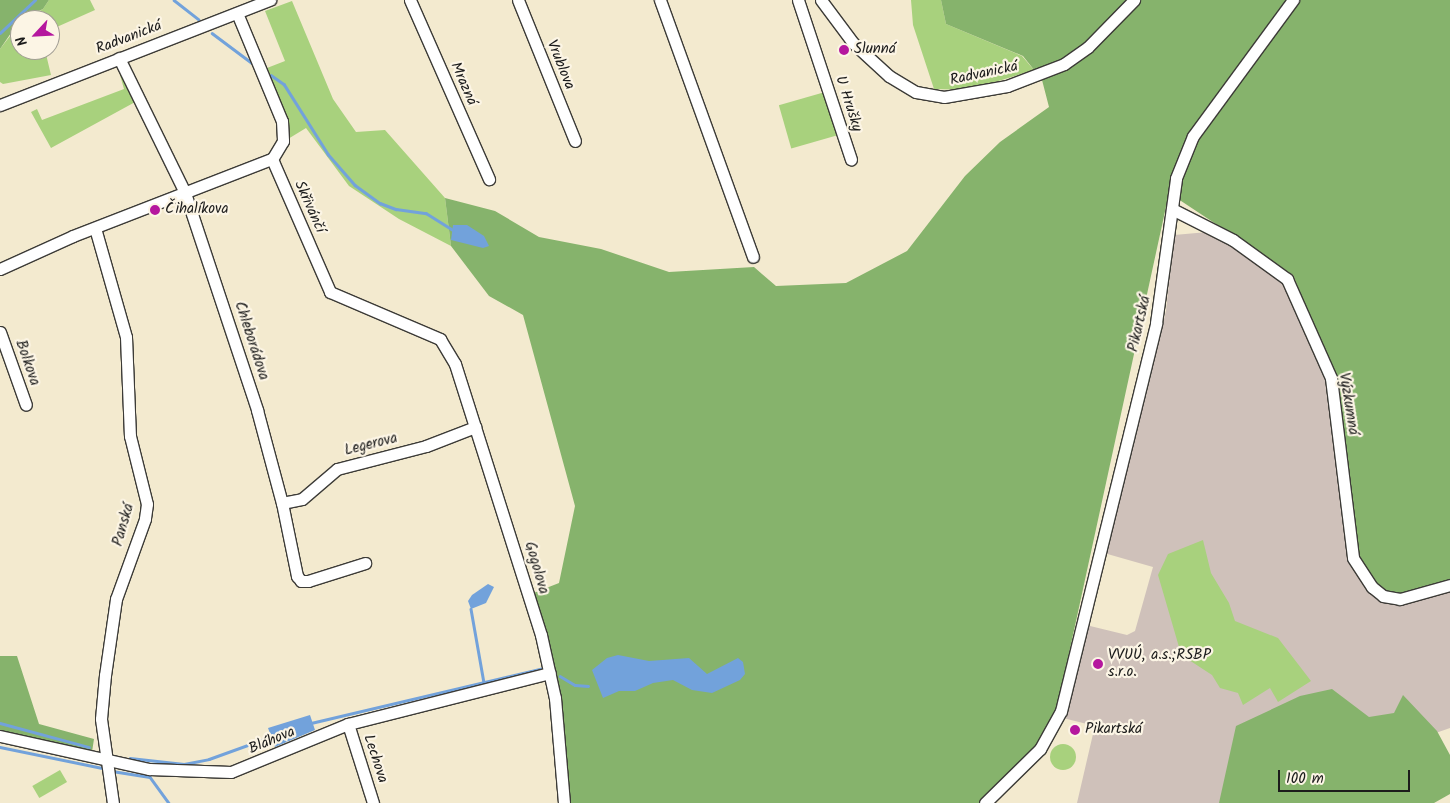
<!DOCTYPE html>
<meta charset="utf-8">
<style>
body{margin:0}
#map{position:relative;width:1450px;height:803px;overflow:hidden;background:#f3eacf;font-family:Kalam,sans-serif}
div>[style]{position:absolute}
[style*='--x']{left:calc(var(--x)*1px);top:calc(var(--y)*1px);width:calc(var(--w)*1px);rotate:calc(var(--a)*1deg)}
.industrial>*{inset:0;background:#cfc1ba}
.green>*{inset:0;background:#a8d17d;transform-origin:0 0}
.round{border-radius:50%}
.forest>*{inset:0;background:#86b36c}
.water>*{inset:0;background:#72a2db}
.stream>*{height:2.5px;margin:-1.25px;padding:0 1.25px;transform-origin:1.25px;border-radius:1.25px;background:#72a2db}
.roads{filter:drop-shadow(1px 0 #3c3b37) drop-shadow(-1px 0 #3c3b37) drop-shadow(0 1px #3c3b37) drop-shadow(0 -1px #3c3b37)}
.minor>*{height:11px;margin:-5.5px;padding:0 5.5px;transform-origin:5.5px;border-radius:5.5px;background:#fff}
.dots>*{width:14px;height:14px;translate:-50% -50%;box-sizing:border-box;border:2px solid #fcf5e5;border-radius:50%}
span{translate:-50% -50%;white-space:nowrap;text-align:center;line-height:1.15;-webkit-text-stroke:4.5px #fcf5e5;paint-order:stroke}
.street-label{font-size:15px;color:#1c1c1c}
.poi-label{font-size:15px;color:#1c1c1c}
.left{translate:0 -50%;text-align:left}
.north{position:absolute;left:10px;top:10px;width:50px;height:50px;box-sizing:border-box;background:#fcf5e5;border:1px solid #a29e95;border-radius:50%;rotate:245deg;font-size:14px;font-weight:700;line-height:20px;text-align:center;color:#1c1c1c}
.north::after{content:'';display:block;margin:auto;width:18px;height:22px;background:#b5179e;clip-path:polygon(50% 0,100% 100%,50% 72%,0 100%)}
.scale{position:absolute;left:1278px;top:770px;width:132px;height:22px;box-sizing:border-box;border:2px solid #1c1c1c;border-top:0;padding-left:6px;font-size:15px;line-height:18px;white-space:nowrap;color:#1c1c1c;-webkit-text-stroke:4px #fcf5e5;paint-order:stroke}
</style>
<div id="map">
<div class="industrial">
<i style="clip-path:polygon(1208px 232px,1218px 234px,1282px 280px,1325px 377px,1346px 546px,1372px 592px,1386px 602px,1407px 604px,1450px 589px,1450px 728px,1367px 757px,1305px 803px,1077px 803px,1093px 734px,1091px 725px,1063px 718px,1086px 625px,1127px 635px,1135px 631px,1153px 567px,1104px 553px,1166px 311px,1174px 235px)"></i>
</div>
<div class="green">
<i style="clip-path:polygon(49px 0,90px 0,95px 10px,50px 30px,50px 20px,26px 20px,43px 9px)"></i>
<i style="clip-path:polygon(911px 0,941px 0,946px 24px,1022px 56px,1034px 70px,969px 90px,934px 89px,913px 25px)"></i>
<i style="clip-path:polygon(292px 1px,333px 99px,356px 132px,385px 130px,445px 198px,451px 246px,399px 219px,349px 186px,306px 128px,288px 139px,288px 120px,267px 68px,285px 61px,265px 11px)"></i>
<i style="clip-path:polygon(20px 23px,20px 50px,45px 50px,51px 75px,3px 84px,0 82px,0 49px)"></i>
<i style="clip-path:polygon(124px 74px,137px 101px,51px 148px,31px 112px,37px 109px,42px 120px,124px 89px,120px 75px)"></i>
<i style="left:825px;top:92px;width:45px;height:48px;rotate:74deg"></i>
<i style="clip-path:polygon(1203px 540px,1211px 573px,1229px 603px,1235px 621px,1278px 638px,1311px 681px,1278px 702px,1270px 688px,1243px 705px,1238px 693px,1220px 688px,1212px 675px,1189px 660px,1179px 647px,1158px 575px,1168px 554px)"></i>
<i class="round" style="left:1050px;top:744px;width:26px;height:26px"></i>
<i style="left:60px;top:770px;width:14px;height:32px;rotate:60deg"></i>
</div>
<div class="forest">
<i style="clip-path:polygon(0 0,49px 0,43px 9px,20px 20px,0 49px)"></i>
<i style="clip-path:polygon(941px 0,1450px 0,1450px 580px,1402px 594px,1389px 594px,1376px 584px,1357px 558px,1335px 379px,1293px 275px,1169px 193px,1058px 704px,1045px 734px,1032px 753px,981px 803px,567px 803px,559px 686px,546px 635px,531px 594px,559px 583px,575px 506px,523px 315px,489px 296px,451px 246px,445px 198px,495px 211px,539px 237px,601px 249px,669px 272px,754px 267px,776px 286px,846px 283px,907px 251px,965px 176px,1000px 142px,1049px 107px,1042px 80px,1023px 56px,946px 24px)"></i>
<i style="clip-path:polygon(0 656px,17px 656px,39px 724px,94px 739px,92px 752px,0 731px)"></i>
<i style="clip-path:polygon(1332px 689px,1369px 717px,1394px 713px,1403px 695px,1437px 731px,1450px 755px,1450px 794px,1434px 803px,1219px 803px,1236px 726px,1300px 696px)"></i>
</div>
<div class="water">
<i style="clip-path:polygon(453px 225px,467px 225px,484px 236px,489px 246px,483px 248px,451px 240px)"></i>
<i style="clip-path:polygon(488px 584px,494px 587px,486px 603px,471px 609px,468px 601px,472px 595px)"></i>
<i style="clip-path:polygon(618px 655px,649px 661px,689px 658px,707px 674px,738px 658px,743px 662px,745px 674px,740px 680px,712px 693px,692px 690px,673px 680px,653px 683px,635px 691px,619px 691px,603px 698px,592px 670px,607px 658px)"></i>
<i style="clip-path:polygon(310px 715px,315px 730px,275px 747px,268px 728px)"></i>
</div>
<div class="stream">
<i style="--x:174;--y:0;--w:31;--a:38"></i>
<i style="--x:0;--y:33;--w:48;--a:-43.3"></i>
<i style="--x:212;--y:33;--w:50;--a:36.9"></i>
<i style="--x:271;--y:75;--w:16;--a:35"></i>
<i style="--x:284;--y:84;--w:83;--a:57.8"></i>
<i style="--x:328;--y:154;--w:41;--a:48.9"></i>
<i style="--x:355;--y:185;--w:31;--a:36"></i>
<i style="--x:380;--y:203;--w:17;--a:21"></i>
<i style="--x:396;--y:209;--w:30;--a:8"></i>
<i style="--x:426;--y:213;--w:31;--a:32"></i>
<i style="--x:471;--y:609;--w:75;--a:80"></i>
<i style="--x:560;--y:676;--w:17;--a:31"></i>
<i style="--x:575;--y:685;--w:13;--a:4"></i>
<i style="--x:0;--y:723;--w:92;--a:15.1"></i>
<i style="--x:311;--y:723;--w:239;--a:-13.3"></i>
<i style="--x:0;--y:747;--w:104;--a:11.6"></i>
<i style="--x:130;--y:758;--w:54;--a:6.3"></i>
<i style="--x:184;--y:764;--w:25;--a:-11"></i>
<i style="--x:209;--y:759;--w:68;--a:-19.8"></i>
<i style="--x:112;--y:771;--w:38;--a:9"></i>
<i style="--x:150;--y:777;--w:32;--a:54"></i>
</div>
<div class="roads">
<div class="minor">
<i style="--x:410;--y:0;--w:196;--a:66.2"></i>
<i style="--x:518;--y:0;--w:152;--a:68"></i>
<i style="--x:660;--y:0;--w:273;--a:70.1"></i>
<i style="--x:798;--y:0;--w:168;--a:71.6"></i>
<i style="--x:821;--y:0;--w:54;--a:53.3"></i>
<i style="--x:853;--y:43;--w:49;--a:42.5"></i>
<i style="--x:889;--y:76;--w:31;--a:31"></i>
<i style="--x:916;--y:92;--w:28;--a:10"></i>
<i style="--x:944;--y:97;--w:64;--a:-9.9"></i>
<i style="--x:1007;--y:86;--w:61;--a:-21.1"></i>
<i style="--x:1064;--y:64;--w:29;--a:-35"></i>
<i style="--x:1088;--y:47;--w:66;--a:-45.6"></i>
<i style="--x:237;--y:13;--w:117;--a:67.4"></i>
<i style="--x:282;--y:121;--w:20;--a:87"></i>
<i style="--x:283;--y:141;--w:21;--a:121"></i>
<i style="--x:272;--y:159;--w:145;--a:66.4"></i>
<i style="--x:330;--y:292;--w:120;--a:23.1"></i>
<i style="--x:440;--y:339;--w:29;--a:59"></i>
<i style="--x:455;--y:364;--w:284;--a:72.4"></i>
<i style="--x:541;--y:635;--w:65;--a:77.5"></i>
<i style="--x:555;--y:698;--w:105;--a:85.1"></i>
<i style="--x:119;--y:58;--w:150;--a:63.9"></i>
<i style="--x:185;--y:193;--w:229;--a:71.6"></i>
<i style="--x:257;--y:410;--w:96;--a:75"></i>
<i style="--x:282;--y:503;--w:75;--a:78.4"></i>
<i style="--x:297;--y:576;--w:6;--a:51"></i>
<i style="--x:301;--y:581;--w:7;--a:0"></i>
<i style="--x:308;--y:581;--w:60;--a:-17.5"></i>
<i style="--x:0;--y:105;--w:290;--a:-21.3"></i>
<i style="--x:1172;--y:209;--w:68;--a:26.9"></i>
<i style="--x:1233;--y:240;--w:67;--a:35.8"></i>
<i style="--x:1287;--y:279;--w:108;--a:66"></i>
<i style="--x:1331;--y:378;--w:181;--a:83"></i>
<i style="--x:1353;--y:558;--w:35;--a:57"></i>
<i style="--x:1372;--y:587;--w:14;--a:39"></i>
<i style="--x:1383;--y:596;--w:17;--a:10"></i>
<i style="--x:1400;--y:599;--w:52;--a:-15.6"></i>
<i style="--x:95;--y:228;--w:113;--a:74.1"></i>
<i style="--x:126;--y:337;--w:99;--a:87.7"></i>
<i style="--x:130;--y:436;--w:70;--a:76"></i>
<i style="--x:147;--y:504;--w:15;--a:98"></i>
<i style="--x:145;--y:519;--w:85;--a:109.9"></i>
<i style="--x:116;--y:599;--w:77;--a:98.2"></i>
<i style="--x:105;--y:675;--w:44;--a:95.2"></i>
<i style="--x:101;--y:719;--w:85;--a:81.9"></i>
<i style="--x:0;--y:269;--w:80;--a:-24.3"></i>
<i style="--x:73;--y:236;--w:213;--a:-21.2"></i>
<i style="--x:0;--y:332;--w:77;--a:70.4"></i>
<i style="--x:282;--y:503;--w:20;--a:-11"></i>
<i style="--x:302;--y:499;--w:46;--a:-40.6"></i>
<i style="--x:337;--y:469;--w:92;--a:-14.5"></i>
<i style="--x:426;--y:446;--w:53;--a:-21.2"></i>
<i style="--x:348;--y:724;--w:83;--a:72.4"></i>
<i style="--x:0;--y:736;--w:153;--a:12.5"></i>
<i style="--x:149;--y:769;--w:82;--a:2.1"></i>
<i style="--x:231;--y:772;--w:126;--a:-22.3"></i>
<i style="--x:348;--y:724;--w:208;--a:-14.2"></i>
<i style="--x:985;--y:803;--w:77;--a:-44.5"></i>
<i style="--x:1040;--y:749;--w:43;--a:-61.1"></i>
<i style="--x:1061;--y:711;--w:399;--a:-76.2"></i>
<i style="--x:1156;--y:323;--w:146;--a:-82.1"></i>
<i style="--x:1176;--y:178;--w:45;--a:-68"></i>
<i style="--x:1193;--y:136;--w:169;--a:-53.7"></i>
</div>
</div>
<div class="dots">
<i style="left:844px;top:50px;background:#b5179e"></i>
<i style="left:155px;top:210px;background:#b5179e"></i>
<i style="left:1098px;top:664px;background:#b5179e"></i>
<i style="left:1075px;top:730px;background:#b5179e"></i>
</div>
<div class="street-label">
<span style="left:129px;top:38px;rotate:-21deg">Radvanická</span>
<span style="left:560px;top:65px;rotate:68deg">Vrublova</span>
<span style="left:984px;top:74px;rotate:-12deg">Radvanická</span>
<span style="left:463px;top:84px;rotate:66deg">Mrazná</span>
<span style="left:848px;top:104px;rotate:72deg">U Hrušky</span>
<span style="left:309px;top:207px;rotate:66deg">Skřivánčí</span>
<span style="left:1140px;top:324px;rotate:-77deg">Pikartská</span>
<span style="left:251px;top:341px;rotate:72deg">Chleborádova</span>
<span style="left:27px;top:363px;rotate:71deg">Bolkova</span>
<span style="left:1348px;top:404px;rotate:81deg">Výzkumná</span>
<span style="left:371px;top:445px;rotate:-14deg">Legerova</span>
<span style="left:124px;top:525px;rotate:-74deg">Panská</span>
<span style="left:536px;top:568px;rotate:74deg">Gogolova</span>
<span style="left:272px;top:741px;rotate:-23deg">Bláhova</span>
<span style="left:375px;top:759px;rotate:72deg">Lechova</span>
</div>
<div class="poi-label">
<span class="left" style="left:854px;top:50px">Slunná</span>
<span class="left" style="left:165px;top:210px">Čihalíkova</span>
<span class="left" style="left:1108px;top:664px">VVUÚ, a.s.;RSBP<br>s.r.o.</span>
<span class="left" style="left:1085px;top:730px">Pikartská</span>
</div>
<div class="north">N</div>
<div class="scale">100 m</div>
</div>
